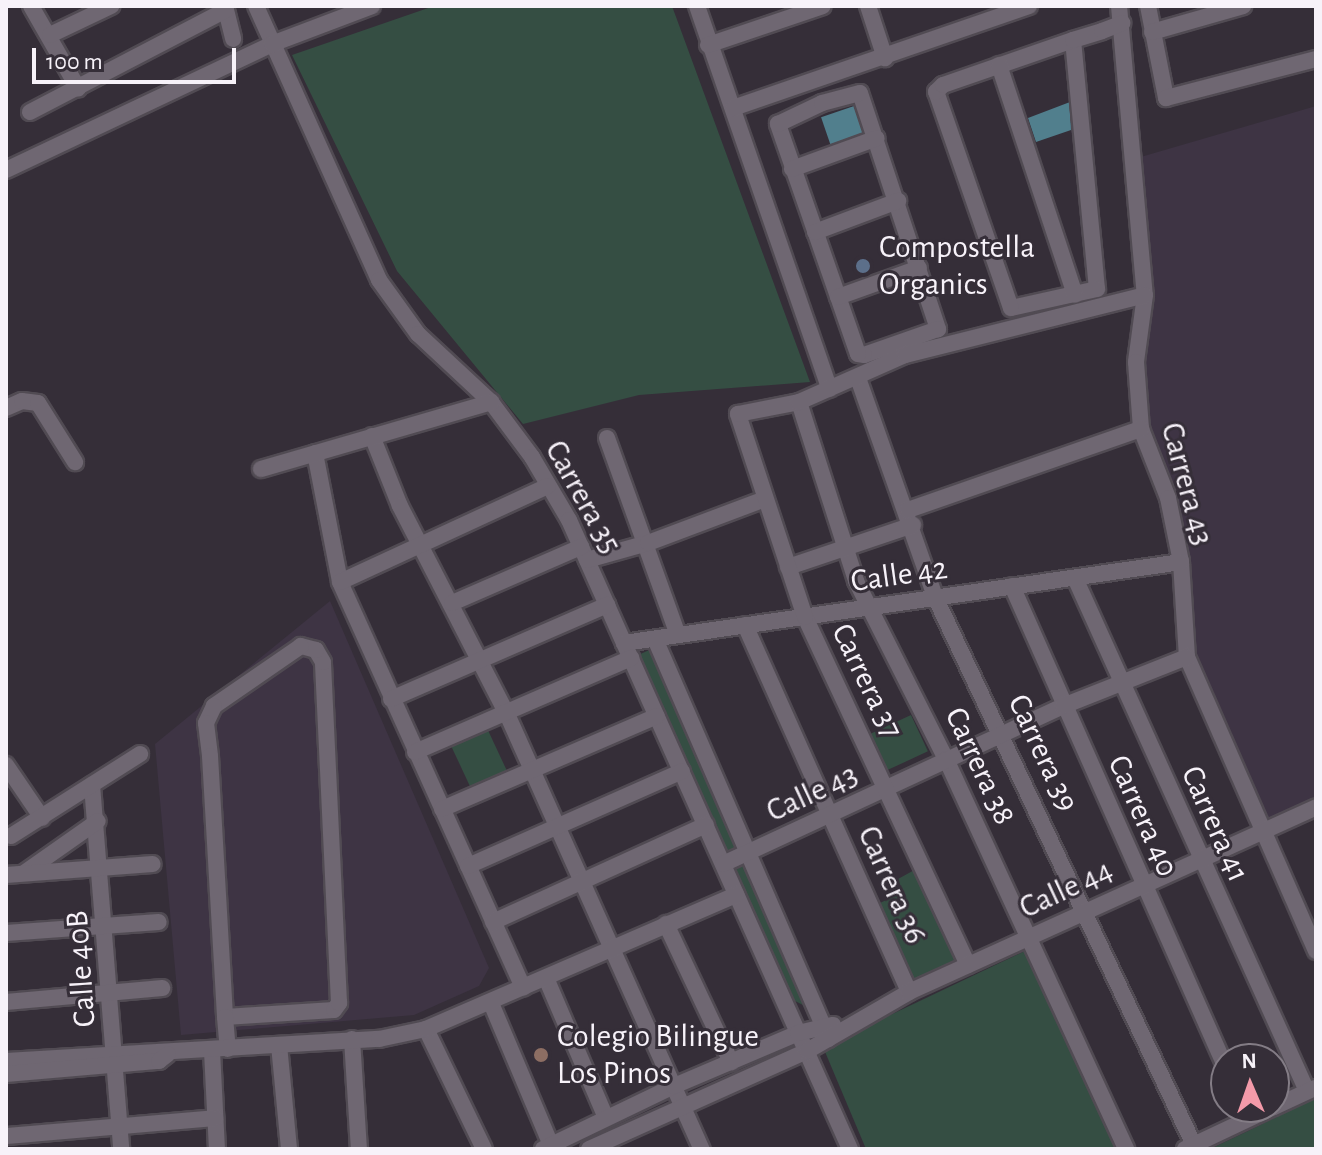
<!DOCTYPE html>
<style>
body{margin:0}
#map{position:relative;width:1322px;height:1155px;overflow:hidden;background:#352e38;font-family:"Alegreya Sans",sans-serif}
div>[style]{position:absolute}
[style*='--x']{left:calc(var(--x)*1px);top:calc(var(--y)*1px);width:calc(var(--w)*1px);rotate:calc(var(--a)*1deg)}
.industrial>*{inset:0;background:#3e3444}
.green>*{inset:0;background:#354e43;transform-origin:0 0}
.water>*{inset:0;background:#517f8d;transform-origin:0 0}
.roads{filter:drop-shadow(2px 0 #514b53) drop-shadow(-2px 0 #514b53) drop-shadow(0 2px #514b53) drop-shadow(0 -2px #514b53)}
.minor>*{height:16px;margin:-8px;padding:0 8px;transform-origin:8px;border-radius:8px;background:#6f6772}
.dots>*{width:22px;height:22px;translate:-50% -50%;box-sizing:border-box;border:4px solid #352e38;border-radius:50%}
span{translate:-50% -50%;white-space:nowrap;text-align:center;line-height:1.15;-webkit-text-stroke:6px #352e38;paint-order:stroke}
.poi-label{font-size:32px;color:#f7f2f9}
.left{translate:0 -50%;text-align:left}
.street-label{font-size:32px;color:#f7f2f9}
.frame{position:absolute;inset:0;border:8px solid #f7f2f9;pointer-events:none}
.north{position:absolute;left:1210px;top:1043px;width:80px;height:80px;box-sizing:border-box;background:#352e38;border:2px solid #837c85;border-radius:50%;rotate:358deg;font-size:22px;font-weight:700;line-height:32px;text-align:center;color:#f7f2f9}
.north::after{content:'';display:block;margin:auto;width:28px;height:36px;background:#f39aa9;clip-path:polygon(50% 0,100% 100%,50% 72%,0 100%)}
.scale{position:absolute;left:32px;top:48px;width:204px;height:36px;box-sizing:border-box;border:4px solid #f7f2f9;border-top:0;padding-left:10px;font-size:24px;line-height:28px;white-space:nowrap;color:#f7f2f9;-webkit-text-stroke:6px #352e38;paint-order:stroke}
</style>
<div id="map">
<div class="industrial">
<i style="clip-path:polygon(1316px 106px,1316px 798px,1264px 823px,1184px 655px,1173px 545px,1141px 408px,1127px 161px)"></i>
<i style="clip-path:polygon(330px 601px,489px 968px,479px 986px,414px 1015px,181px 1035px,155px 744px)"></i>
</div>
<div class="green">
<i style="clip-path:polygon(434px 6px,672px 6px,810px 382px,639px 395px,523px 424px,397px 271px,292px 55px)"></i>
<i style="left:656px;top:647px;width:218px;height:25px;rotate:66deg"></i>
<i style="left:911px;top:715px;width:40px;height:47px;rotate:65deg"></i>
<i style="left:486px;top:726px;width:55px;height:40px;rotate:65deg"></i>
<i style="clip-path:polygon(750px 857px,806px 995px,803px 1005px,795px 1001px,730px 866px)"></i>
<i style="clip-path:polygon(918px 868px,959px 961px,915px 981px,880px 903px,903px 892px,898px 879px)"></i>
<i style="clip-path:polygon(1029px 949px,1128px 1149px,866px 1149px,823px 1047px)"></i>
<i style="clip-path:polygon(1316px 1098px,1316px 1149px,1210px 1149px,1248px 1131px)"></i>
</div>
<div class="water">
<i style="clip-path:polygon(1070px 102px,1071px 130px,1036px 142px,1028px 118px)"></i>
<i style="left:857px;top:105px;width:31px;height:38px;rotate:71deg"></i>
</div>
<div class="roads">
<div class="minor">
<i style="--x:31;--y:6;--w:95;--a:60.2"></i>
<i style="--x:225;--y:6;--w:34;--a:76"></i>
<i style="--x:256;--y:6;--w:300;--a:65.8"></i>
<i style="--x:379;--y:280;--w:67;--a:54.2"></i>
<i style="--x:418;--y:334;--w:100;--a:43"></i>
<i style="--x:491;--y:402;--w:69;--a:53.3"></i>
<i style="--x:532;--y:457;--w:73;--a:59.6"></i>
<i style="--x:569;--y:520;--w:689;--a:65.93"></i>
<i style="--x:697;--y:6;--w:405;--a:70.9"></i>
<i style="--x:868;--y:6;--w:55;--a:71.9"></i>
<i style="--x:1119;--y:6;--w:290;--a:84.9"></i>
<i style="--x:1145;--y:295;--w:68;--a:97.7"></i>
<i style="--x:1136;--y:362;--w:67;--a:85.7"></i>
<i style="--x:1141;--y:429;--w:74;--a:68.6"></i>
<i style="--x:1168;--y:498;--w:65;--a:78.5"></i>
<i style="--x:1181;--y:562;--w:95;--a:86.4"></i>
<i style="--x:1187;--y:657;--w:321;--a:66.3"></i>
<i style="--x:1148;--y:6;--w:94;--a:78.9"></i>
<i style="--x:1166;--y:98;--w:155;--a:-14.6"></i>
<i style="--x:1152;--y:32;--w:95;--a:-15.9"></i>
<i style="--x:50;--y:35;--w:68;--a:-25.4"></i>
<i style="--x:1073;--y:40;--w:250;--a:84.5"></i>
<i style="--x:1097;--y:289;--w:88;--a:167.5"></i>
<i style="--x:1011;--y:308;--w:229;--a:-109.1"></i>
<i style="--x:936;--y:92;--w:10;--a:-45"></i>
<i style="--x:943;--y:85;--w:138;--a:-19.1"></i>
<i style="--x:1073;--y:40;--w:30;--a:-17"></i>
<i style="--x:1102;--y:31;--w:22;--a:-21"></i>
<i style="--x:708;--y:45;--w:121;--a:-18.7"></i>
<i style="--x:999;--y:65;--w:242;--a:71.7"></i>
<i style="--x:860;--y:93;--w:249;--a:71.7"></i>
<i style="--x:938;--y:329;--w:78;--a:160.6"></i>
<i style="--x:864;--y:355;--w:6;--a:-171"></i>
<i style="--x:858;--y:354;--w:244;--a:-109.2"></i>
<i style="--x:778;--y:124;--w:49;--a:-25.5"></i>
<i style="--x:822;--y:103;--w:39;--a:-15"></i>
<i style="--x:733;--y:108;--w:313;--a:-19"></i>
<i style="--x:30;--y:112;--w:221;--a:-27.5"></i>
<i style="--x:792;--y:169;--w:90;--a:-20"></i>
<i style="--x:6;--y:170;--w:294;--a:-25.3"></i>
<i style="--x:272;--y:44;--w:107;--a:-20.8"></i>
<i style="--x:815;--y:232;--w:89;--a:-20.5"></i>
<i style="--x:838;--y:297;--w:86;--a:-19.7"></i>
<i style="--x:858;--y:378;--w:234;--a:70.6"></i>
<i style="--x:936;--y:599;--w:604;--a:64.71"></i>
<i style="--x:799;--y:402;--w:188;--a:72.3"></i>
<i style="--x:856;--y:581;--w:199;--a:63.2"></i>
<i style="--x:946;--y:759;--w:430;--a:65.2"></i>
<i style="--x:6;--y:408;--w:17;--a:-24"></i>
<i style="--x:22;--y:401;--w:16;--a:7"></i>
<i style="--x:38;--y:403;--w:70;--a:57.9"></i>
<i style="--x:372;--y:436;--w:75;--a:68.2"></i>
<i style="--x:400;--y:506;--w:234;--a:62.8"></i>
<i style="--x:507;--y:714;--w:477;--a:65.9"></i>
<i style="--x:607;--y:438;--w:209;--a:70.2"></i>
<i style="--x:315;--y:453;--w:131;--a:79"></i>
<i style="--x:340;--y:582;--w:445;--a:65.7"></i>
<i style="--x:261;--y:469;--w:240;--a:-16.2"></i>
<i style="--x:908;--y:510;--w:247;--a:-19.2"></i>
<i style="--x:587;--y:560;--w:63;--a:-15.6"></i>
<i style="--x:648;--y:543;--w:125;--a:-20.6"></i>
<i style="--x:788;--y:567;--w:132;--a:-18.6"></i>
<i style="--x:1075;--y:578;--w:563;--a:65.67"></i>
<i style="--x:340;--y:582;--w:229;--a:-24.8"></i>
<i style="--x:1012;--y:586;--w:527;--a:66.06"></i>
<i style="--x:452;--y:603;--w:141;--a:-23.5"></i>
<i style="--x:745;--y:625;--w:402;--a:65.9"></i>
<i style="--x:655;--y:639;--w:436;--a:66.5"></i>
<i style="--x:624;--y:643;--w:563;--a:-8.27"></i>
<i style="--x:391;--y:699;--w:236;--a:-23.5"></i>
<i style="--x:415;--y:752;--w:236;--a:-23.5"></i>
<i style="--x:6;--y:765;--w:64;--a:55.8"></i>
<i style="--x:92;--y:785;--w:365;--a:85.4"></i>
<i style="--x:442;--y:809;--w:234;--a:-23.4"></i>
<i style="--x:11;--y:836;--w:153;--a:-32.4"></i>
<i style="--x:723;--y:864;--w:375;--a:-24.9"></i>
<i style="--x:1063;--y:706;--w:133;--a:-21.6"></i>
<i style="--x:468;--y:866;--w:234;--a:-23.9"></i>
<i style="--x:24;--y:873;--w:90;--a:-35.1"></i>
<i style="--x:6;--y:875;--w:147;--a:-4.3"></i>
<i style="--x:493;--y:922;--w:234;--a:-24.5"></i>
<i style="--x:666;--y:924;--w:153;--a:64.8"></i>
<i style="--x:6;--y:933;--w:153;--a:-4.1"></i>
<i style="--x:968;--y:965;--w:384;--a:-115.1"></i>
<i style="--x:805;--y:617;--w:214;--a:-108.3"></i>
<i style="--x:738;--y:414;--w:62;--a:-11.1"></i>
<i style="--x:799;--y:402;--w:116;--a:-23.9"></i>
<i style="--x:905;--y:355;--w:247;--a:-14"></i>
<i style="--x:546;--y:978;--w:152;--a:66.8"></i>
<i style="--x:6;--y:1002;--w:157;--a:-5.1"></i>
<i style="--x:491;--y:1003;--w:154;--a:67.1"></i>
<i style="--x:225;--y:1017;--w:109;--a:-3.7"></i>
<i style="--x:334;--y:1010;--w:9;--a:-54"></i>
<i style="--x:339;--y:1003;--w:341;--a:-92.7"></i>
<i style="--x:323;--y:662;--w:14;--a:-120"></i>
<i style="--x:316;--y:650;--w:16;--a:-165"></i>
<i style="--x:301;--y:646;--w:106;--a:145.4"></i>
<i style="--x:214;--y:706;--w:19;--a:115"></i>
<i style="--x:206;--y:723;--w:33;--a:83"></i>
<i style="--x:210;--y:756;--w:261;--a:86.7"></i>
<i style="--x:225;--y:1017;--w:32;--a:85"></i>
<i style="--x:426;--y:1029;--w:133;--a:64.2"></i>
<i style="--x:352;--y:1039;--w:110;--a:86.4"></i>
<i style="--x:279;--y:1045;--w:104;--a:84.5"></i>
<i style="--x:212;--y:1051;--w:98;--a:87.1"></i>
<i style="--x:6;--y:1061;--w:374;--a:-3.4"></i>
<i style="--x:379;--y:1039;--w:48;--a:-12"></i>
<i style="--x:426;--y:1029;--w:338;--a:-23.4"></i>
<i style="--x:6;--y:1074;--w:154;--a:-4.9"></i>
<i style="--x:159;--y:1061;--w:11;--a:-38"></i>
<i style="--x:1274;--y:1107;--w:45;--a:-24.9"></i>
<i style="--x:6;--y:1136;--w:210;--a:-4.9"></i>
<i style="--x:543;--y:1149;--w:145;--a:-25.7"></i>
<i style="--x:674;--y:1086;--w:135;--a:-23.1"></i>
<i style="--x:798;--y:1033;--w:36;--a:-13"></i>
<i style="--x:589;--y:1149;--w:239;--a:-24.2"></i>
<i style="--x:807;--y:1051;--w:118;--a:-30"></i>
<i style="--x:909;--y:992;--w:447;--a:-24.4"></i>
<i style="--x:1185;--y:1149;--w:98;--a:-25.3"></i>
</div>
</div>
<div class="dots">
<i style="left:863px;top:266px;background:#5c6f8a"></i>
<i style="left:541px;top:1055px;background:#8d6e63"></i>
</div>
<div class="poi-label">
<span class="left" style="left:879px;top:266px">Compostella<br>Organics</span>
<span class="left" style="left:557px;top:1055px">Colegio Bilingue<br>Los Pinos</span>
</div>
<div class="street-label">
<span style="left:1187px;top:484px;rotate:75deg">Carrera 43</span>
<span style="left:583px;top:497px;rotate:61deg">Carrera 35</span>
<span style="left:899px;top:575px;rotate:-8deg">Calle 42</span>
<span style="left:867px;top:681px;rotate:64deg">Carrera 37</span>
<span style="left:1043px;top:753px;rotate:65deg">Carrera 39</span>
<span style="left:980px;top:766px;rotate:65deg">Carrera 38</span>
<span style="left:812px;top:793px;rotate:-25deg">Calle 43</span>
<span style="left:1143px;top:816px;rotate:66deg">Carrera 40</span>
<span style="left:1215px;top:824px;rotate:66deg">Carrera 41</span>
<span style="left:892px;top:885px;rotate:66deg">Carrera 36</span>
<span style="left:1066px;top:889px;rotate:-25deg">Calle 44</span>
<span style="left:81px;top:969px;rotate:-94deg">Calle 40B</span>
</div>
<div class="frame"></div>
<div class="north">N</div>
<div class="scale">100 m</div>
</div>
